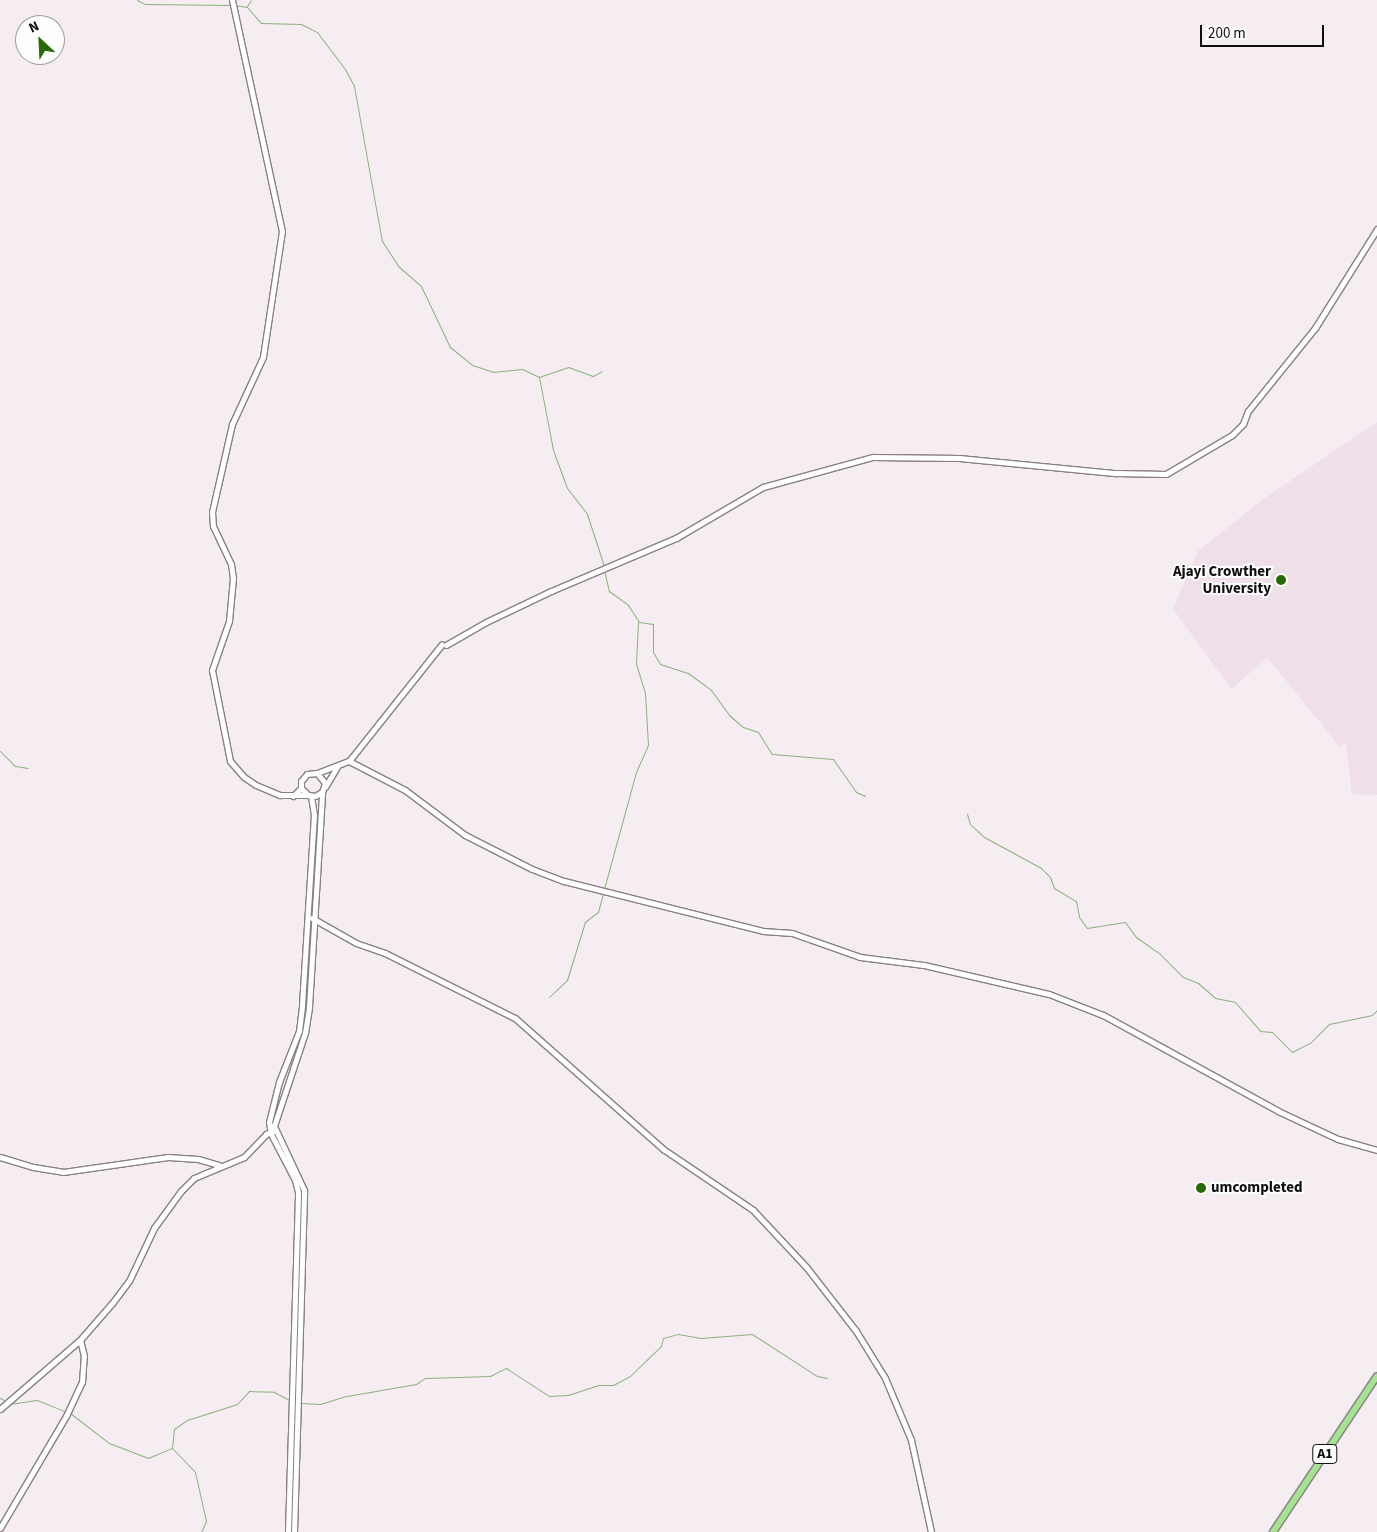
<!DOCTYPE html>
<style>
body{margin:0}
#map{position:relative;width:1377px;height:1532px;overflow:hidden;background:#f5edf2;font-family:"Source Sans 3",sans-serif}
div>[style]{position:absolute}
[style*='--x']{left:calc(var(--x)*1px);top:calc(var(--y)*1px);width:calc(var(--w)*1px);rotate:calc(var(--a)*1deg)}
.built>*{inset:0;background:#eedfe8}
.stream>*{height:1px;margin:-0.5px;padding:0 0.5px;transform-origin:0.5px;border-radius:0.5px;background:#89b27d}
.roads{filter:drop-shadow(1px 0 #878084) drop-shadow(-1px 0 #878084) drop-shadow(0 1px #878084) drop-shadow(0 -1px #878084)}
.secondary>*{height:5px;margin:-2.5px;padding:0 2.5px;transform-origin:2.5px;border-radius:2.5px;background:#fff}
.highway>*{height:6px;margin:-3px;padding:0 3px;transform-origin:3px;border-radius:3px;background:#a5e392}
.dots>*{width:14px;height:14px;translate:-50% -50%;box-sizing:border-box;border:2px solid #fefdfe;border-radius:50%}
span{translate:-50% -50%;white-space:nowrap;text-align:center;line-height:1.15;-webkit-text-stroke:4px #fefdfe;paint-order:stroke}
.shield-label span{padding:1px 4px;background:#fefdfe;border:1px solid;border-radius:4px;-webkit-text-stroke-width:0}
.shield-label{font-size:14px;color:#100d0f;font-weight:700}
.poi-label{font-size:15px;color:#100d0f;font-weight:700}
.right{translate:-100% -50%;text-align:right}
.left{translate:0 -50%;text-align:left}
.north{position:absolute;left:15px;top:15px;width:50px;height:50px;box-sizing:border-box;background:#fefdfe;border:1px solid #9f9d9e;border-radius:50%;rotate:335deg;font-size:14px;font-weight:700;line-height:20px;text-align:center;color:#100d0f}
.north::after{content:'';display:block;margin:auto;width:18px;height:22px;background:#266a01;clip-path:polygon(50% 0,100% 100%,50% 72%,0 100%)}
.scale{position:absolute;left:1200px;top:25px;width:124px;height:22px;box-sizing:border-box;border:2px solid #100d0f;border-top:0;padding-left:6px;font-size:15px;line-height:18px;white-space:nowrap;color:#100d0f;-webkit-text-stroke:4px #fefdfe;paint-order:stroke}
</style>
<div id="map">
<div class="built">
<i style="clip-path:polygon(1377px 422px,1377px 795px,1352px 794px,1346px 743px,1339px 746px,1267px 657px,1232px 689px,1173px 609px,1198px 551px,1265px 498px)"></i>
</div>
<div class="stream">
<i style="--x:137;--y:0;--w:9;--a:27"></i>
<i style="--x:145;--y:4;--w:85;--a:0.7"></i>
<i style="--x:234;--y:5;--w:13;--a:9"></i>
<i style="--x:247;--y:7;--w:21;--a:49"></i>
<i style="--x:261;--y:23;--w:40;--a:1.4"></i>
<i style="--x:301;--y:24;--w:18;--a:27"></i>
<i style="--x:317;--y:32;--w:46;--a:52.9"></i>
<i style="--x:345;--y:69;--w:19;--a:62"></i>
<i style="--x:354;--y:86;--w:158;--a:79.8"></i>
<i style="--x:382;--y:241;--w:30;--a:57"></i>
<i style="--x:398;--y:266;--w:30;--a:41"></i>
<i style="--x:421;--y:286;--w:68;--a:64.6"></i>
<i style="--x:450;--y:347;--w:28;--a:39"></i>
<i style="--x:472;--y:365;--w:22;--a:18"></i>
<i style="--x:493;--y:372;--w:29;--a:-6"></i>
<i style="--x:522;--y:369;--w:19;--a:25"></i>
<i style="--x:539;--y:377;--w:74;--a:79.1"></i>
<i style="--x:553;--y:450;--w:40;--a:69.8"></i>
<i style="--x:567;--y:488;--w:33;--a:52"></i>
<i style="--x:587;--y:514;--w:55;--a:71.9"></i>
<i style="--x:247;--y:6;--w:7;--a:-56"></i>
<i style="--x:539;--y:377;--w:31;--a:-19"></i>
<i style="--x:568;--y:367;--w:27;--a:20"></i>
<i style="--x:593;--y:376;--w:10;--a:-29"></i>
<i style="--x:604;--y:570;--w:22;--a:77"></i>
<i style="--x:609;--y:591;--w:24;--a:36"></i>
<i style="--x:628;--y:605;--w:20;--a:57"></i>
<i style="--x:639;--y:622;--w:14;--a:8"></i>
<i style="--x:653;--y:624;--w:28;--a:90"></i>
<i style="--x:653;--y:652;--w:14;--a:60"></i>
<i style="--x:660;--y:664;--w:29;--a:18"></i>
<i style="--x:688;--y:673;--w:29;--a:36"></i>
<i style="--x:711;--y:690;--w:31;--a:54"></i>
<i style="--x:729;--y:715;--w:18;--a:41"></i>
<i style="--x:743;--y:727;--w:16;--a:18"></i>
<i style="--x:758;--y:732;--w:26;--a:58"></i>
<i style="--x:772;--y:754;--w:61;--a:4.7"></i>
<i style="--x:833;--y:759;--w:40;--a:55.1"></i>
<i style="--x:856;--y:792;--w:10;--a:24"></i>
<i style="--x:0;--y:751;--w:21;--a:45"></i>
<i style="--x:15;--y:766;--w:13;--a:9"></i>
<i style="--x:967;--y:814;--w:10;--a:73"></i>
<i style="--x:970;--y:824;--w:19;--a:43"></i>
<i style="--x:984;--y:837;--w:65;--a:28.5"></i>
<i style="--x:1041;--y:868;--w:13;--a:45"></i>
<i style="--x:1050;--y:877;--w:12;--a:70"></i>
<i style="--x:1054;--y:888;--w:26;--a:31"></i>
<i style="--x:1076;--y:901;--w:16;--a:79"></i>
<i style="--x:1079;--y:917;--w:14;--a:54"></i>
<i style="--x:1087;--y:928;--w:38;--a:-9"></i>
<i style="--x:1125;--y:922;--w:19;--a:54"></i>
<i style="--x:1136;--y:937;--w:28;--a:35"></i>
<i style="--x:1159;--y:953;--w:34;--a:45"></i>
<i style="--x:1183;--y:977;--w:16;--a:22"></i>
<i style="--x:1198;--y:983;--w:23;--a:41"></i>
<i style="--x:1215;--y:998;--w:20;--a:11"></i>
<i style="--x:1235;--y:1002;--w:38;--a:49"></i>
<i style="--x:1260;--y:1031;--w:12;--a:5"></i>
<i style="--x:1272;--y:1032;--w:28;--a:45"></i>
<i style="--x:1292;--y:1052;--w:20;--a:-27"></i>
<i style="--x:1310;--y:1043;--w:27;--a:-45"></i>
<i style="--x:1329;--y:1024;--w:44;--a:-11.8"></i>
<i style="--x:1372;--y:1015;--w:7;--a:-45"></i>
<i style="--x:604;--y:889;--w:121;--a:-74.7"></i>
<i style="--x:636;--y:772;--w:30;--a:-66"></i>
<i style="--x:648;--y:745;--w:52;--a:-93.3"></i>
<i style="--x:645;--y:693;--w:31;--a:-107"></i>
<i style="--x:636;--y:663;--w:41;--a:-87.2"></i>
<i style="--x:549;--y:997;--w:25;--a:-43"></i>
<i style="--x:567;--y:980;--w:61;--a:-72.8"></i>
<i style="--x:585;--y:922;--w:16;--a:-38"></i>
<i style="--x:598;--y:912;--w:20;--a:-75"></i>
<i style="--x:0;--y:1398;--w:7;--a:27"></i>
<i style="--x:300;--y:1403;--w:20;--a:3"></i>
<i style="--x:320;--y:1404;--w:28;--a:-17"></i>
<i style="--x:347;--y:1396;--w:70;--a:-9.9"></i>
<i style="--x:416;--y:1384;--w:11;--a:-34"></i>
<i style="--x:425;--y:1378;--w:65;--a:-1.8"></i>
<i style="--x:490;--y:1376;--w:18;--a:-27"></i>
<i style="--x:506;--y:1368;--w:51;--a:33.1"></i>
<i style="--x:549;--y:1396;--w:19;--a:-3"></i>
<i style="--x:568;--y:1395;--w:33;--a:-18"></i>
<i style="--x:599;--y:1385;--w:14;--a:0"></i>
<i style="--x:613;--y:1385;--w:19;--a:-28"></i>
<i style="--x:630;--y:1376;--w:43;--a:-44.1"></i>
<i style="--x:661;--y:1346;--w:8;--a:-76"></i>
<i style="--x:663;--y:1338;--w:16;--a:-15"></i>
<i style="--x:678;--y:1334;--w:23;--a:10"></i>
<i style="--x:701;--y:1338;--w:51;--a:-4.5"></i>
<i style="--x:752;--y:1334;--w:77;--a:32.9"></i>
<i style="--x:817;--y:1376;--w:10;--a:11"></i>
<i style="--x:9;--y:1404;--w:28;--a:-8"></i>
<i style="--x:37;--y:1400;--w:31;--a:22"></i>
<i style="--x:70;--y:1413;--w:49;--a:37.6"></i>
<i style="--x:109;--y:1443;--w:42;--a:21"></i>
<i style="--x:148;--y:1458;--w:26;--a:-23"></i>
<i style="--x:172;--y:1448;--w:19;--a:-84"></i>
<i style="--x:174;--y:1429;--w:16;--a:-35"></i>
<i style="--x:187;--y:1420;--w:52;--a:-17.7"></i>
<i style="--x:237;--y:1404;--w:18;--a:-47"></i>
<i style="--x:249;--y:1391;--w:25;--a:2"></i>
<i style="--x:274;--y:1392;--w:19;--a:28"></i>
<i style="--x:172;--y:1448;--w:33;--a:46"></i>
<i style="--x:195;--y:1472;--w:50;--a:77.3"></i>
<i style="--x:206;--y:1521;--w:12;--a:114"></i>
</div>
<div class="roads">
<div class="secondary">
<i style="--x:232;--y:0;--w:236;--a:77.8"></i>
<i style="--x:282;--y:231;--w:127;--a:98.6"></i>
<i style="--x:263;--y:357;--w:74;--a:114.8"></i>
<i style="--x:232;--y:424;--w:90;--a:102.8"></i>
<i style="--x:212;--y:512;--w:14;--a:86"></i>
<i style="--x:213;--y:526;--w:42;--a:64.7"></i>
<i style="--x:231;--y:564;--w:14;--a:82"></i>
<i style="--x:233;--y:578;--w:43;--a:95.3"></i>
<i style="--x:229;--y:621;--w:52;--a:109.1"></i>
<i style="--x:212;--y:670;--w:93;--a:78.8"></i>
<i style="--x:230;--y:761;--w:21;--a:49"></i>
<i style="--x:244;--y:777;--w:14;--a:34"></i>
<i style="--x:256;--y:785;--w:26;--a:23"></i>
<i style="--x:280;--y:795;--w:28;--a:0"></i>
<i style="--x:446;--y:645;--w:46;--a:-29.9"></i>
<i style="--x:486;--y:622;--w:72;--a:-25.5"></i>
<i style="--x:551;--y:591;--w:136;--a:-23"></i>
<i style="--x:676;--y:538;--w:101;--a:-30.4"></i>
<i style="--x:763;--y:487;--w:114;--a:-15.3"></i>
<i style="--x:873;--y:457;--w:86;--a:0.7"></i>
<i style="--x:959;--y:458;--w:158;--a:5.5"></i>
<i style="--x:1116;--y:473;--w:50;--a:1.1"></i>
<i style="--x:1166;--y:474;--w:77;--a:-30.6"></i>
<i style="--x:1232;--y:435;--w:16;--a:-45"></i>
<i style="--x:1243;--y:424;--w:14;--a:-69"></i>
<i style="--x:1248;--y:411;--w:107;--a:-51.1"></i>
<i style="--x:1315;--y:328;--w:117;--a:-57.9"></i>
<i style="--x:349;--y:761;--w:63;--a:27.4"></i>
<i style="--x:405;--y:790;--w:75;--a:36.9"></i>
<i style="--x:465;--y:835;--w:75;--a:26.9"></i>
<i style="--x:532;--y:869;--w:34;--a:21"></i>
<i style="--x:564;--y:881;--w:205;--a:14.1"></i>
<i style="--x:763;--y:931;--w:29;--a:4"></i>
<i style="--x:792;--y:933;--w:72;--a:19.4"></i>
<i style="--x:860;--y:957;--w:64;--a:7.1"></i>
<i style="--x:924;--y:965;--w:128;--a:13.1"></i>
<i style="--x:1049;--y:994;--w:58;--a:21.3"></i>
<i style="--x:1103;--y:1015;--w:200;--a:28.7"></i>
<i style="--x:1278;--y:1111;--w:66;--a:25"></i>
<i style="--x:1338;--y:1139;--w:41;--a:15.8"></i>
<i style="--x:317;--y:773;--w:34;--a:-21"></i>
<i style="--x:349;--y:761;--w:149;--a:-51.5"></i>
<i style="--x:325;--y:787;--w:23;--a:-59"></i>
<i style="--x:293;--y:796;--w:11;--a:-45"></i>
<i style="--x:301;--y:788;--w:7;--a:-90"></i>
<i style="--x:301;--y:781;--w:9;--a:-49"></i>
<i style="--x:307;--y:774;--w:10;--a:-6"></i>
<i style="--x:317;--y:773;--w:13;--a:51"></i>
<i style="--x:325;--y:783;--w:9;--a:108"></i>
<i style="--x:322;--y:792;--w:8;--a:150"></i>
<i style="--x:315;--y:796;--w:7;--a:-172"></i>
<i style="--x:308;--y:795;--w:10;--a:-135"></i>
<i style="--x:312;--y:918;--w:51;--a:29.6"></i>
<i style="--x:356;--y:943;--w:31;--a:19"></i>
<i style="--x:385;--y:953;--w:145;--a:26.6"></i>
<i style="--x:515;--y:1018;--w:198;--a:41.5"></i>
<i style="--x:663;--y:1149;--w:109;--a:34.1"></i>
<i style="--x:753;--y:1210;--w:79;--a:47"></i>
<i style="--x:807;--y:1268;--w:80;--a:52.1"></i>
<i style="--x:856;--y:1331;--w:55;--a:58.3"></i>
<i style="--x:885;--y:1378;--w:67;--a:67.2"></i>
<i style="--x:911;--y:1440;--w:94;--a:77.7"></i>
<i style="--x:0;--y:1157;--w:34;--a:17"></i>
<i style="--x:33;--y:1167;--w:30;--a:9"></i>
<i style="--x:63;--y:1172;--w:106;--a:-8.1"></i>
<i style="--x:168;--y:1157;--w:30;--a:4"></i>
<i style="--x:198;--y:1159;--w:22;--a:16"></i>
<i style="--x:0;--y:1409;--w:106;--a:-40.8"></i>
<i style="--x:80;--y:1340;--w:50;--a:-49"></i>
<i style="--x:113;--y:1302;--w:26;--a:-53"></i>
<i style="--x:129;--y:1281;--w:59;--a:-64.7"></i>
<i style="--x:154;--y:1228;--w:46;--a:-53.9"></i>
<i style="--x:181;--y:1191;--w:18;--a:-45"></i>
<i style="--x:194;--y:1178;--w:54;--a:-22.8"></i>
<i style="--x:244;--y:1157;--w:32;--a:-46"></i>
<i style="--x:266;--y:1134;--w:8;--a:-23"></i>
<i style="--x:0;--y:1528;--w:130;--a:-59.5"></i>
<i style="--x:66;--y:1416;--w:38;--a:-65"></i>
<i style="--x:82;--y:1382;--w:26;--a:-86"></i>
<i style="--x:84;--y:1356;--w:16;--a:-104"></i>
<i style="--x:288;--y:1532;--w:340;--a:-88.3"></i>
<i style="--x:298;--y:1192;--w:12;--a:-104"></i>
<i style="--x:295;--y:1180;--w:52;--a:-117.6"></i>
<i style="--x:271;--y:1134;--w:12;--a:-99"></i>
<i style="--x:269;--y:1122;--w:41;--a:-76"></i>
<i style="--x:279;--y:1082;--w:55;--a:-68.6"></i>
<i style="--x:299;--y:1031;--w:26;--a:-83"></i>
<i style="--x:302;--y:1005;--w:190;--a:-86.4"></i>
<i style="--x:314;--y:815;--w:19;--a:-99"></i>
<i style="--x:294;--y:1532;--w:342;--a:-88.3"></i>
<i style="--x:304;--y:1190;--w:71;--a:-115.1"></i>
<i style="--x:274;--y:1126;--w:98;--a:-71.6"></i>
<i style="--x:305;--y:1033;--w:26;--a:-81"></i>
<i style="--x:309;--y:1007;--w:215;--a:-86.5"></i>
</div>
<div class="highway">
<i style="--x:1273;--y:1532;--w:187;--a:-56.3"></i>
</div>
</div>
<div class="dots">
<i style="left:1281px;top:580px;background:#266a01"></i>
<i style="left:1201px;top:1188px;background:#266a01"></i>
</div>
<div class="shield-label">
<span style="left:1325px;top:1454px">A1</span>
</div>
<div class="poi-label">
<span class="right" style="left:1271px;top:580px">Ajayi Crowther<br>University</span>
<span class="left" style="left:1211px;top:1188px">umcompleted</span>
</div>
<div class="north">N</div>
<div class="scale">200 m</div>
</div>
